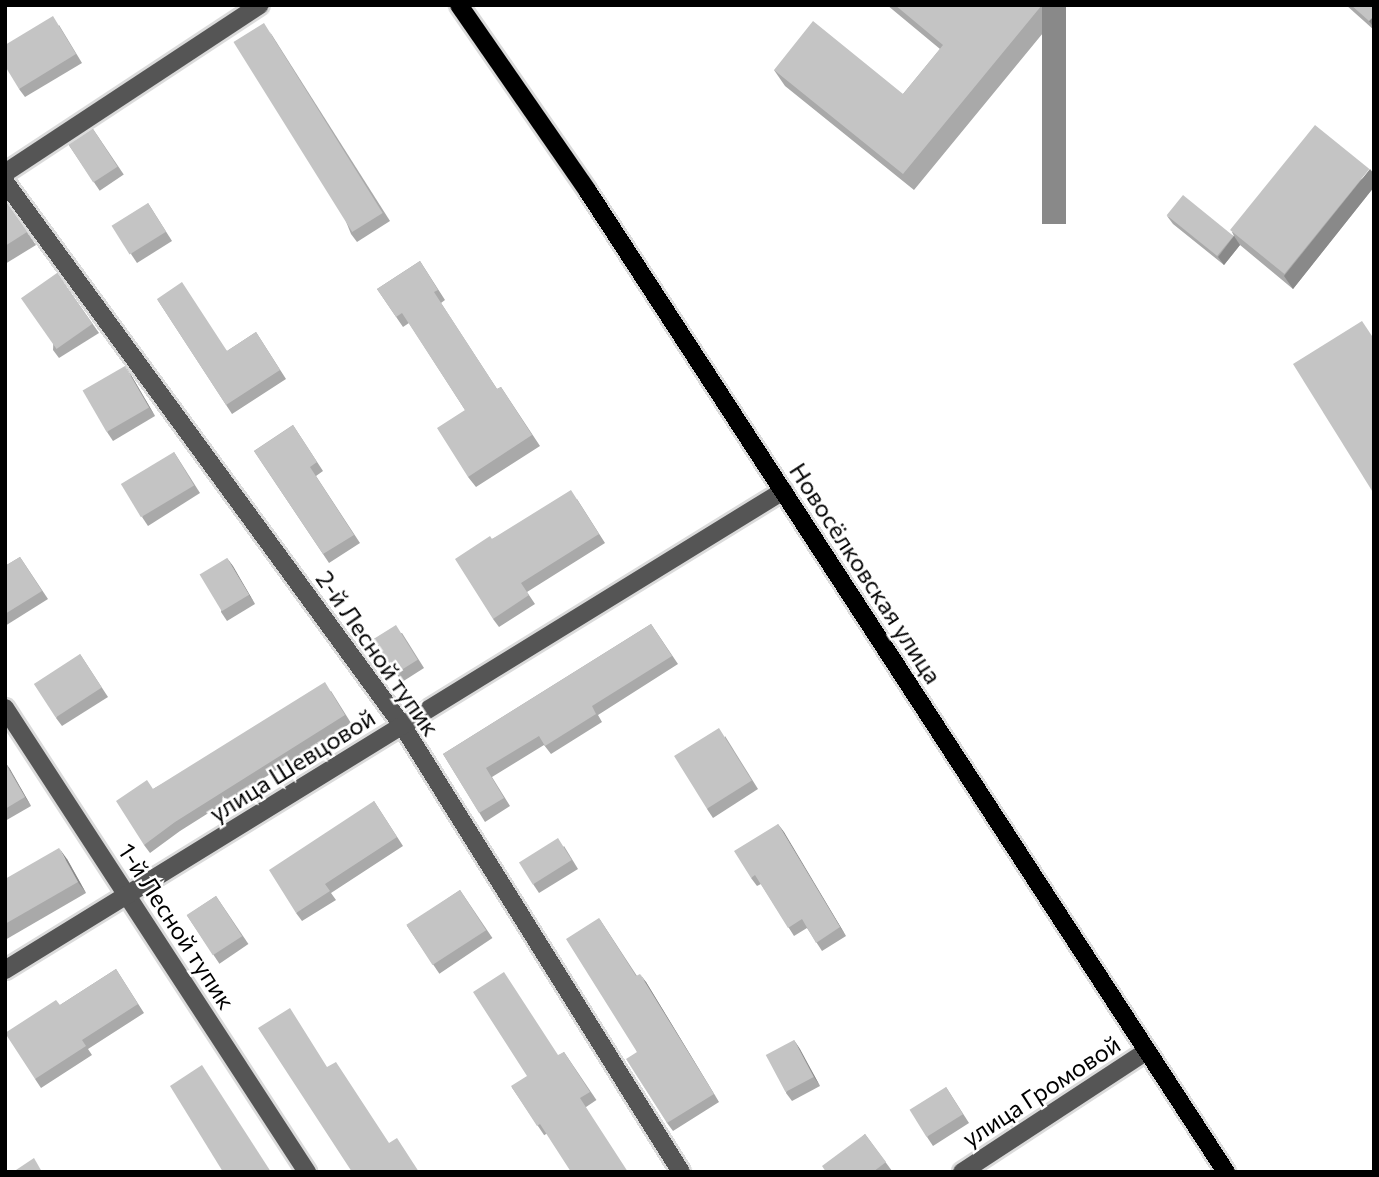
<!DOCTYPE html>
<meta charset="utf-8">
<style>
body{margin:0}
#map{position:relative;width:1379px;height:1177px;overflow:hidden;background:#fff;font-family:Commissioner,sans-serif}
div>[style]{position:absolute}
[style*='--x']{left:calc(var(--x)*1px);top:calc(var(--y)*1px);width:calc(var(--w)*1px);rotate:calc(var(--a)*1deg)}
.roads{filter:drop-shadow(2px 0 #dbdbdb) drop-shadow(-2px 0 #dbdbdb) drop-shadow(0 2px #dbdbdb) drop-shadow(0 -2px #dbdbdb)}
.minor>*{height:18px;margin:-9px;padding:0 9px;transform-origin:9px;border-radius:9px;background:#555}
.major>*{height:18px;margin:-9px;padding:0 9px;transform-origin:9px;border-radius:9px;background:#000}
.wall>*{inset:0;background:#a9a9a9;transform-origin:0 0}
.shaded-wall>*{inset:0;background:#898989;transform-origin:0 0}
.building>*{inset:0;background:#c4c4c4;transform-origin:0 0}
span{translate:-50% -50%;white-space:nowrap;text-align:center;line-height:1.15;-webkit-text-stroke:5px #fff;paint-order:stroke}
.street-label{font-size:24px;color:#000}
.frame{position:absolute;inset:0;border:7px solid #000;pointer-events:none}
</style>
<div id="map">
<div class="roads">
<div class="minor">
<i style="--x:5;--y:173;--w:305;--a:-33.4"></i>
<i style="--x:5;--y:182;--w:673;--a:53.83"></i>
<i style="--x:402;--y:725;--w:527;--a:58.03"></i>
<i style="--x:5;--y:708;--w:554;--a:56.94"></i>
<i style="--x:5;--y:970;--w:914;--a:-31.62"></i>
<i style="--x:962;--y:1172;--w:221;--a:-33.2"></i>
</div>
<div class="major">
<i style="--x:459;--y:5;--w:225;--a:55.3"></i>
<i style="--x:587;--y:190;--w:1172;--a:56.95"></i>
</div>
</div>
<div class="wall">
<i style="clip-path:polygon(887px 5px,1066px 5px,914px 190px,785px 86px,774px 70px,903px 94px,940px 49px)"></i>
<i style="clip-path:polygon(1346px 5px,1374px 5px,1374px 30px)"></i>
<i style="clip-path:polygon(59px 25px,82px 63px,25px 97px,19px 89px)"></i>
<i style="clip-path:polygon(270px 32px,390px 221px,357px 242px,351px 234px)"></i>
<i style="left:93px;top:129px;width:55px;height:29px;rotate:56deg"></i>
<i style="clip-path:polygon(1374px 174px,1374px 187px,1293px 289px,1240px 245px,1224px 265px,1173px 224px,1167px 216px,1234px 236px,1232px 232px)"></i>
<i style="clip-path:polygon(5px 201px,36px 245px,5px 264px)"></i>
<i style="clip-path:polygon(148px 203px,172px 241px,137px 263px,131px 254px)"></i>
<i style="clip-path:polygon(420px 261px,445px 300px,441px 303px,497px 389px,501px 387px,540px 446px,476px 487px,468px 477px,465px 410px,409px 323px,403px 327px,377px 289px)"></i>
<i style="clip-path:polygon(57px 273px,99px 333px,59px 358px,53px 350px)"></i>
<i style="clip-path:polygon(157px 299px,227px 351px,256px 332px,286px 379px,232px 414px)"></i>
<i style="clip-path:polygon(131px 375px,155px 416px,113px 441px,107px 432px)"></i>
<i style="clip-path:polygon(293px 425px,323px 471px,316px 476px,360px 543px,329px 563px,254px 451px)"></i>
<i style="clip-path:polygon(174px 452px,200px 493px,148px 526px,142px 517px)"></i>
<i style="clip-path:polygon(577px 499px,605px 543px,527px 592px,535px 604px,499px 627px,493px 619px,492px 539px)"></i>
<i style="clip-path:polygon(20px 557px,48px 599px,5px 626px,5px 566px)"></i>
<i style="clip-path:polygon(227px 558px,255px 604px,227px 621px,221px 612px)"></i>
<i style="clip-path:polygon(651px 624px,678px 664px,598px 715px,602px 722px,551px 754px,544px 745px,492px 777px,510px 806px,485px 822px,443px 754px)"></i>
<i style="clip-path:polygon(402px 633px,424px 668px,402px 682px,374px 639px)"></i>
<i style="clip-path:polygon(80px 654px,108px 697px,62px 726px,56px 718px)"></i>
<i style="clip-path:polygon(331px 691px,351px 723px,180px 831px,150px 853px,144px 845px,153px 789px)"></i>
<i style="clip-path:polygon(725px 736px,758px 789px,713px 818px,707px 809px)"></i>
<i style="clip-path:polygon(5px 762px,31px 806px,5px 821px)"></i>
<i style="clip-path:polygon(374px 801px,403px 846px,331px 893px,336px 900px,302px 921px,296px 913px)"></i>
<i style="clip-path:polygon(778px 824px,846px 936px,822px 951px,807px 928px,794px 936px,761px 884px,757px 886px,751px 878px)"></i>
<i style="clip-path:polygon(564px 846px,578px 869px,539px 893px,533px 884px)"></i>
<i style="clip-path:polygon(67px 859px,86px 893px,5px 940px,5px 879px)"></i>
<i style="left:460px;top:890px;width:58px;height:64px;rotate:56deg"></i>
<i style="left:216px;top:896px;width:58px;height:35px;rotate:56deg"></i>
<i style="clip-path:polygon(599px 918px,637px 976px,646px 982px,719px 1102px,673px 1131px,667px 1123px,637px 1052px)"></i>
<i style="clip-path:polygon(116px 969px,144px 1013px,88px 1049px,92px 1055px,41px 1088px,35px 1079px,60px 1005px)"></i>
<i style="clip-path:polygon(794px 1040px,820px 1086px,792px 1101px,786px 1093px)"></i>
<i style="left:564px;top:1052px;width:58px;height:63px;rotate:56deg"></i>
<i style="clip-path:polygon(946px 1087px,969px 1123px,933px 1146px,927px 1137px)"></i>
<i style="clip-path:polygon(865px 1134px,892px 1171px,890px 1172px,826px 1172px)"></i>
</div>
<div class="shaded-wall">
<i style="left:1042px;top:5px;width:24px;height:219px"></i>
<i style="clip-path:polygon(1374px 16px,1374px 28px,1369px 21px)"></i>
<i style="clip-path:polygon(1370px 169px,1374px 174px,1374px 187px,1293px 289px,1284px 276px)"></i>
<i style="clip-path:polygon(1234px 236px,1240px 245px,1224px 265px,1218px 257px)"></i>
<i style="clip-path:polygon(125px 366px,131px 375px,155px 416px,149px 407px)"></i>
<i style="clip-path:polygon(227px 558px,233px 566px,255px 604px,249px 595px)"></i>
<i style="clip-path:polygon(5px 762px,10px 769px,31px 806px,25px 797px)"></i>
<i style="clip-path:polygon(778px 824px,784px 832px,846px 936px,840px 927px)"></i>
<i style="clip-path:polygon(59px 848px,67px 859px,86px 893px,78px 882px)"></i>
<i style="clip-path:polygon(640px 974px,646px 982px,719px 1102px,714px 1094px)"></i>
<i style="clip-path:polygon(794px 1040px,800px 1049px,820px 1086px,814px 1077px)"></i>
</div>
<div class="building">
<i style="clip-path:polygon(895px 5px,1042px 5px,903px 174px,774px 70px,813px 21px,903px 94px,943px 45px)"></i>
<i style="clip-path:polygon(1351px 5px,1374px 5px,1374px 16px,1369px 21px)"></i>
<i style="clip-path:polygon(53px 16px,76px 54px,19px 89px,5px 66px,5px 45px)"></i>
<i style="left:264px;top:23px;width:224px;height:36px;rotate:58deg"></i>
<i style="left:1315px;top:125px;width:70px;height:135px;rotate:39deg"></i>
<i style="left:93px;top:129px;width:45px;height:29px;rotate:57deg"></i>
<i style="left:1183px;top:195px;width:65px;height:26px;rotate:39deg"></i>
<i style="clip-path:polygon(5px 201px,27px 232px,5px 246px)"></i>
<i style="left:148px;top:203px;width:34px;height:43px;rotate:58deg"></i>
<i style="clip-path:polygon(420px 261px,438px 290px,434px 292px,497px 389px,501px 387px,532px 435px,468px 477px,437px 428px,465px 410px,402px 313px,396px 317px,377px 289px)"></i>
<i style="left:57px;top:273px;width:62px;height:44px;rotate:55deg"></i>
<i style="clip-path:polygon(182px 282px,227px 351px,256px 332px,280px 370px,226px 405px,157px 299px)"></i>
<i style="clip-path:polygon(1362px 321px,1374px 339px,1374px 494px,1293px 364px)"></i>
<i style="left:125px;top:366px;width:48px;height:49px;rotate:60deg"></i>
<i style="clip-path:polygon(293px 425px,317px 462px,310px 467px,354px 535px,323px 554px,254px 451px)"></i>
<i style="left:174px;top:452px;width:39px;height:62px;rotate:59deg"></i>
<i style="clip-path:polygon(571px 490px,599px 534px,521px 583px,529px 595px,493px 619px,455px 559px,490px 536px,492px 539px)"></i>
<i style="clip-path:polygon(20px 557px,42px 591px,5px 614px,5px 566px)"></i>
<i style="left:227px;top:558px;width:43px;height:32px;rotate:59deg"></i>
<i style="clip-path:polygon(651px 624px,672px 656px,592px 706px,596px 714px,545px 746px,539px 736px,486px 768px,504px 798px,479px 813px,443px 754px)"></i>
<i style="left:396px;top:625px;width:41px;height:26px;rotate:58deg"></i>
<i style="left:80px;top:654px;width:40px;height:55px;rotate:57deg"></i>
<i style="clip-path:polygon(325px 682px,345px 715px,175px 822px,144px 845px,116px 801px,147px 780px,153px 789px)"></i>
<i style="left:719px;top:728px;width:62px;height:53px;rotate:58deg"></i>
<i style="clip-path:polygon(5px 763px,25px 797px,5px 809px)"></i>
<i style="clip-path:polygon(374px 801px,397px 837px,325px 884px,330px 891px,296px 913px,269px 870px)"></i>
<i style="clip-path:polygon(778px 824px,840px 927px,816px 943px,802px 919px,788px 928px,755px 875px,751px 878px,734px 851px)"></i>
<i style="left:558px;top:838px;width:26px;height:46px;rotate:58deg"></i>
<i style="clip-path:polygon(59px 848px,78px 882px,5px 924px,5px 879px)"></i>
<i style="left:460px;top:890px;width:48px;height:64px;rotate:57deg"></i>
<i style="left:216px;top:896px;width:48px;height:35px;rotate:57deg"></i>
<i style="clip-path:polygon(599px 918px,636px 976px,640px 974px,714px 1094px,667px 1123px,626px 1059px,637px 1052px,566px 939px)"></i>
<i style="clip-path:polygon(116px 969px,138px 1004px,82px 1040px,86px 1046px,35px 1079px,5px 1033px,56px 1000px,60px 1005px)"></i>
<i style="clip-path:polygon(504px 972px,558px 1055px,564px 1052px,590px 1092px,580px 1098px,628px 1172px,571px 1172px,540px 1124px,537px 1126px,511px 1086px,527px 1076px,473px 992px)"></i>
<i style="clip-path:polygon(290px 1008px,327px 1067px,336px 1062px,389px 1143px,397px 1138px,419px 1172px,352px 1172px,258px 1028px)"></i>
<i style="left:794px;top:1040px;width:42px;height:32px;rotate:62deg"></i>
<i style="clip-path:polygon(202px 1065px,271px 1172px,223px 1172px,170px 1086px)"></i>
<i style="left:946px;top:1087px;width:32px;height:43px;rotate:58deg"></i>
<i style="clip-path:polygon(865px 1134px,886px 1162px,873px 1172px,826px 1172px,822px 1166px)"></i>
<i style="clip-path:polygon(34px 1158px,42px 1172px,13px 1172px)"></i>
</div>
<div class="street-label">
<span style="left:866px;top:573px;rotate:57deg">Новосёлковская улица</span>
<span style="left:378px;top:653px;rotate:55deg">2-й Лесной тупик</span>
<span style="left:292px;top:765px;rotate:-32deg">улица Шевцовой</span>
<span style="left:177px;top:926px;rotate:57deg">1-й Лесной тупик</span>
<span style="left:1041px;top:1091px;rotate:-33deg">улица Громовой</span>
</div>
<div class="frame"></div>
</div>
